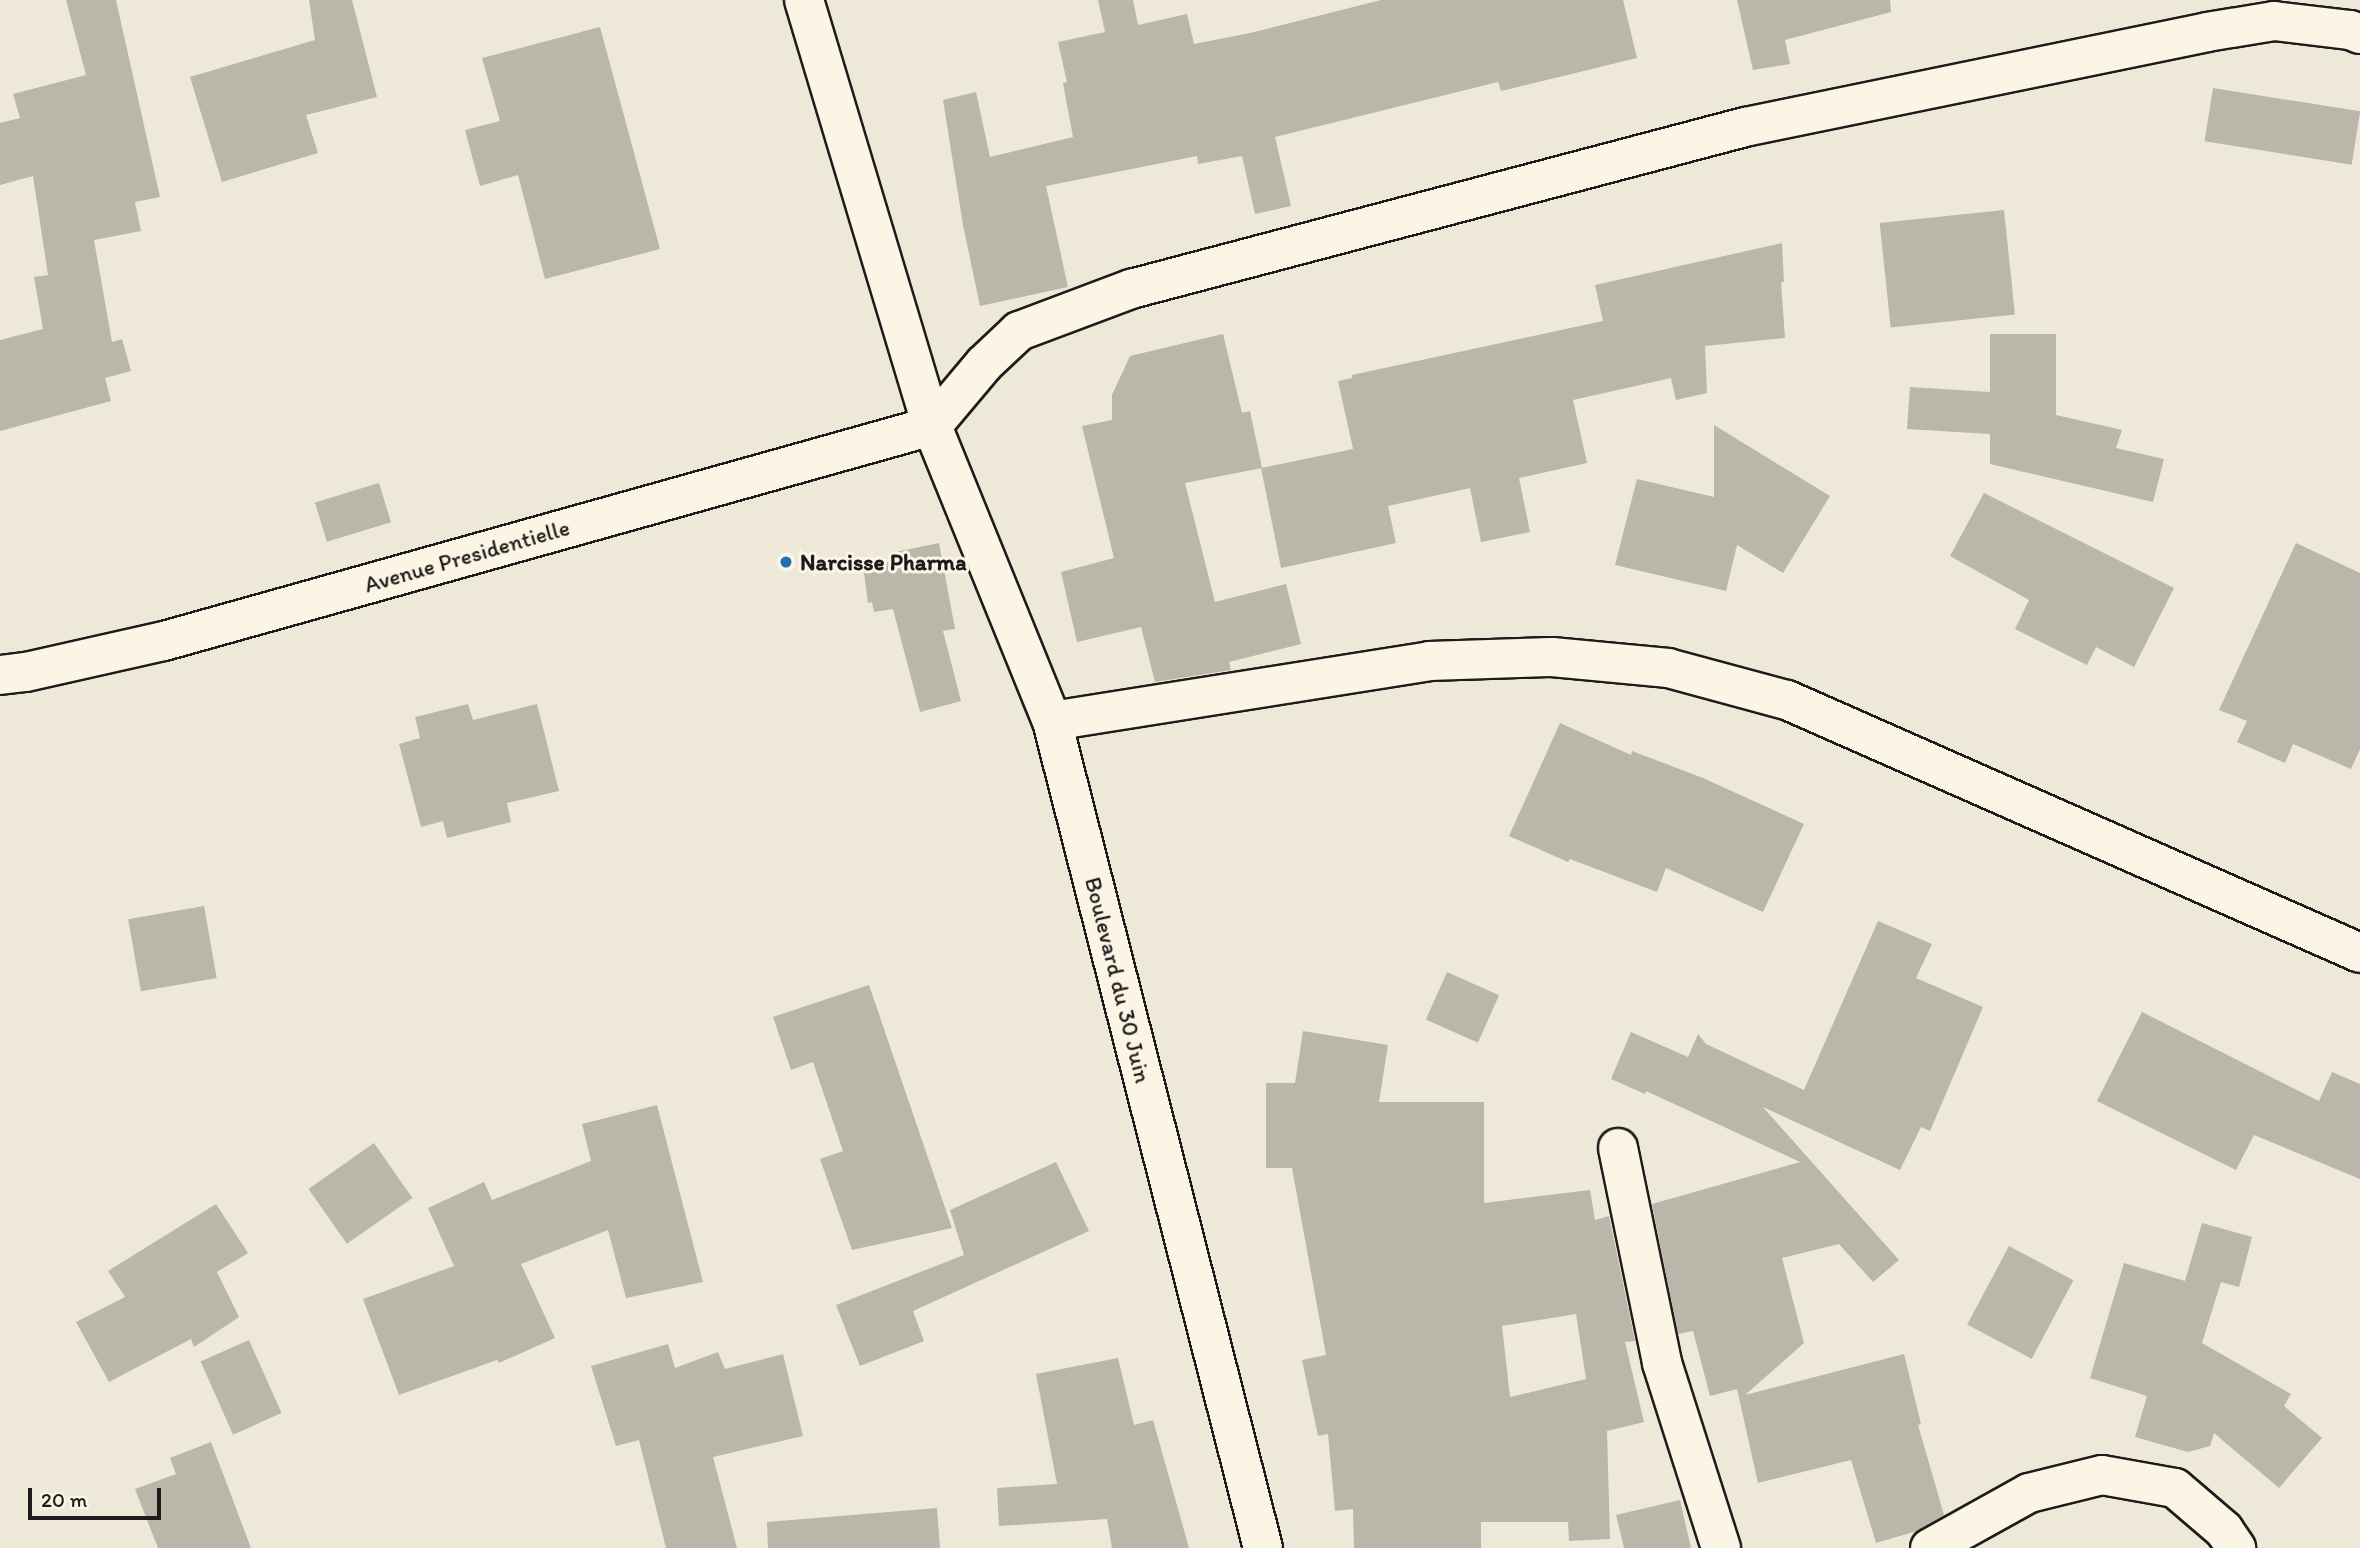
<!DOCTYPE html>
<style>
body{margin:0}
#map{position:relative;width:2360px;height:1548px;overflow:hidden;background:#eee8d9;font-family:Itim,sans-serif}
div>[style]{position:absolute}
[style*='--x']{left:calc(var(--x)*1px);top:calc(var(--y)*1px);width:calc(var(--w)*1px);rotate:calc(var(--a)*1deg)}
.building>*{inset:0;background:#bab6aa;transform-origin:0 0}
.roads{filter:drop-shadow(2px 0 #1c1c1c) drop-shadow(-2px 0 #1c1c1c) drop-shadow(0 2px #1c1c1c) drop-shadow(0 -2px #1c1c1c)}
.minor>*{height:38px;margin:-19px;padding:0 19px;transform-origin:19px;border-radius:19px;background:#fcf5e5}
.dots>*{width:19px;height:19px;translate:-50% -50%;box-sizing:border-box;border:4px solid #fcf5e5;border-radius:50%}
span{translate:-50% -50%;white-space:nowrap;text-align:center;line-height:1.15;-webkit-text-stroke:6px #fcf5e5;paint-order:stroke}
.street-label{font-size:23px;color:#1c1c1c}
.poi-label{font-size:23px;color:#1c1c1c;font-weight:700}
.left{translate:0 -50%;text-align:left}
.scale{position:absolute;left:28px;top:1488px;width:133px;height:32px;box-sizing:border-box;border:4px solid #1c1c1c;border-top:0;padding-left:9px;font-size:21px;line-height:24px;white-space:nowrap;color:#1c1c1c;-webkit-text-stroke:5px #fcf5e5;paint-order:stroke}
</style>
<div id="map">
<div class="building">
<i style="clip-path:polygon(66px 0,116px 0,160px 197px,135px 202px,141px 231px,94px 240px,112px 342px,122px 339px,131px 371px,105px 378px,111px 401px,0 431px,0 340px,43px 329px,34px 277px,48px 275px,33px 176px,0 185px,0 123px,20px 118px,13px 94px,86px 75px)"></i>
<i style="clip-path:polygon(309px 0,352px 0,377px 97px,306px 115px,318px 153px,222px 182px,190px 77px,315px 40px)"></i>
<i style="clip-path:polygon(1098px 0,1133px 0,1138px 25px,1187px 14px,1194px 44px,1250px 33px,1381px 0,1623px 0,1637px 58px,1501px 91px,1498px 82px,1275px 137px,1291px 206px,1255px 214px,1242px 156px,1198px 164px,1197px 156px,1046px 186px,1068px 287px,980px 306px,963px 225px,943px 100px,976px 92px,990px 157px,1073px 137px,1063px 83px,1067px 82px,1058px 42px,1105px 32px)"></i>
<i style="clip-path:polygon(1737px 0,1890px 0,1891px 12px,1785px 40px,1790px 64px,1753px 70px)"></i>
<i style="clip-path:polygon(600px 27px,660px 249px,545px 279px,518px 175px,480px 186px,465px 130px,500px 121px,482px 58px)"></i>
<i style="left:2213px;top:88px;width:149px;height:54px;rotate:9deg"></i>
<i style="left:2004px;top:210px;width:105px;height:125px;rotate:84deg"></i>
<i style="clip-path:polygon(1782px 243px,1784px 282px,1781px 282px,1785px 338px,1705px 346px,1707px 393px,1676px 400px,1671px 378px,1573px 400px,1587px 463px,1519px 478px,1530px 532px,1481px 542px,1470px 488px,1388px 506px,1396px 543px,1281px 568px,1261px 468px,1353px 449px,1338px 381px,1352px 378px,1352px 375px,1603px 321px,1595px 285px)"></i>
<i style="clip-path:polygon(1223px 334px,1242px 413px,1250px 411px,1262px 468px,1185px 483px,1215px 602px,1286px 584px,1301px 644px,1229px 662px,1231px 670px,1155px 682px,1141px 627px,1077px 642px,1061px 572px,1114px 558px,1082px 426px,1112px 420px,1112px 395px,1130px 356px)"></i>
<i style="clip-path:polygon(1990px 334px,2056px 334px,2056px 415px,2122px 430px,2116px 448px,2164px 459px,2153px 502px,1990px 464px,1990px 434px,1907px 429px,1910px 387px,1990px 392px)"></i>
<i style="clip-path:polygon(1714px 425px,1830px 496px,1783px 573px,1737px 545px,1726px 591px,1615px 565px,1637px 479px,1714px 497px)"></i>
<i style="left:379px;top:483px;width:41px;height:67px;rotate:73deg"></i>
<i style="clip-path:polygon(1984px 493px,2174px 588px,2134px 667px,2096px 647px,2087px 665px,2015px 629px,2029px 600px,1950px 556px)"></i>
<i style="clip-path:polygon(939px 543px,955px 629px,943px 631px,961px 701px,920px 712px,893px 609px,874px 612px,872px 602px,868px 603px,863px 565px,897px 561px,895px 552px)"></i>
<i style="clip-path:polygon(2296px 543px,2360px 573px,2360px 749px,2351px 769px,2293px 744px,2285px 763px,2237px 742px,2247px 721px,2219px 710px)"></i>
<i style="clip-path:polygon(468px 704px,473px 720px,537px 704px,559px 791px,507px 803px,511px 822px,447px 838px,443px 821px,421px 827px,399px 744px,420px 738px,415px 717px)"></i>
<i style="clip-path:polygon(1560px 723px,1631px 755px,1632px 751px,1703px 778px,1804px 824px,1763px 912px,1666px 868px,1657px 892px,1570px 859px,1568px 862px,1509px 836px)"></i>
<i style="left:204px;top:906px;width:73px;height:77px;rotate:80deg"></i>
<i style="clip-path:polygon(1878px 921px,1932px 944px,1916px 978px,1983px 1007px,1930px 1131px,1921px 1127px,1900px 1170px,1763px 1107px,1899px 1260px,1873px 1282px,1839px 1244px,1782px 1258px,1804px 1343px,1745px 1395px,1904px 1354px,1921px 1424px,1918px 1425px,1944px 1515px,1917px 1531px,1876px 1543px,1851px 1460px,1758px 1483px,1737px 1389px,1710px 1396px,1693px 1331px,1678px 1334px,1652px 1204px,1800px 1162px,1646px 1091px,1645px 1094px,1611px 1079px,1631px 1032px,1688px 1057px,1698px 1034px,1706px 1044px,1804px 1090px)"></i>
<i style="left:1447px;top:972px;width:57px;height:52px;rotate:24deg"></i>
<i style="clip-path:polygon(869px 985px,952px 1228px,852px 1250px,820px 1159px,843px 1151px,813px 1062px,791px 1070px,773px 1017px)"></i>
<i style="clip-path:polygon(2142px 1012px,2319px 1101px,2332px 1072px,2360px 1084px,2360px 1179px,2254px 1135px,2236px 1170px,2097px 1101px)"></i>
<i style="clip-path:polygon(evenodd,1303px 1031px,1388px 1045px,1379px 1102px,1484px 1102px,1484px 1203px,1590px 1190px,1595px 1220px,1609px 1216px,1635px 1341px,1625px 1342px,1644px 1422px,1607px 1431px,1610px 1539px,1569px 1541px,1568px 1522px,1481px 1522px,1481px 1548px,1354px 1548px,1353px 1509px,1335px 1511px,1328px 1434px,1318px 1436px,1302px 1360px,1326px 1355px,1292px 1168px,1266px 1168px,1266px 1083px,1295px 1083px,1303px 1031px,1576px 1314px,1586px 1379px,1510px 1397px,1502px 1326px,1576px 1314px)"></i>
<i style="clip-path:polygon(657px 1105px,703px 1282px,626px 1298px,608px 1230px,521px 1264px,555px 1338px,499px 1363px,497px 1360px,399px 1395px,363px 1299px,454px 1266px,428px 1208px,484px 1182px,492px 1200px,591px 1161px,582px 1124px)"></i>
<i style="left:374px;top:1143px;width:67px;height:80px;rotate:55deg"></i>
<i style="clip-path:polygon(1056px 1162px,1089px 1231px,913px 1311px,924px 1341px,860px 1366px,836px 1305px,964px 1255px,950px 1210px)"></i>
<i style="clip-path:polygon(216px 1204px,248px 1253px,217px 1272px,239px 1317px,194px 1347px,191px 1339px,109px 1382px,76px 1322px,125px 1297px,108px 1271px)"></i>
<i style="clip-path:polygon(2202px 1223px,2252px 1237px,2239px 1287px,2221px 1282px,2202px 1343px,2291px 1394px,2284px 1406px,2322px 1438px,2279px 1488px,2214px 1433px,2210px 1446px,2188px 1452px,2135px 1437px,2147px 1396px,2090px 1378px,2124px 1263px,2185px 1281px)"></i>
<i style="left:2009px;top:1246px;width:73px;height:89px;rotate:28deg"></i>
<i style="left:249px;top:1340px;width:80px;height:53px;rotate:66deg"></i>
<i style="clip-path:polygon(668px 1344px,675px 1368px,718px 1352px,725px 1369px,783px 1354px,803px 1436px,713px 1457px,737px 1548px,666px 1548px,639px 1440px,616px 1446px,591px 1366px)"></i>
<i style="clip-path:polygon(1118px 1358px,1134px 1425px,1153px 1420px,1189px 1548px,1112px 1548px,1107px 1519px,999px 1526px,997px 1488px,1057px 1484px,1036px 1374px)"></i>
<i style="clip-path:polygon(211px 1442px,251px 1548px,158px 1548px,135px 1489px,176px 1474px,170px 1458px)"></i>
<i style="clip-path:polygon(1680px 1500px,1691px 1548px,1624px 1548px,1616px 1515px)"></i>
<i style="clip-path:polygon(937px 1508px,940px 1548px,768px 1548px,767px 1522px)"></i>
</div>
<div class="roads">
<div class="minor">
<i style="--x:804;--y:0;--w:445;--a:73.3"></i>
<i style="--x:932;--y:426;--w:318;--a:67.9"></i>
<i style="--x:1052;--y:721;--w:853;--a:75.69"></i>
<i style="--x:932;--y:426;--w:81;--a:-50"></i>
<i style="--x:984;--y:364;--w:48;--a:-43.3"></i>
<i style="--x:1019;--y:331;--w:120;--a:-20.6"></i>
<i style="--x:1131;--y:289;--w:635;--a:-14.78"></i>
<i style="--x:1745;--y:127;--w:472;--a:-11.6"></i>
<i style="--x:2207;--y:32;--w:68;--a:-9.3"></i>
<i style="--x:2274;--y:21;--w:77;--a:6.8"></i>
<i style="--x:2350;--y:30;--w:11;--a:22"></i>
<i style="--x:0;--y:675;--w:26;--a:-7"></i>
<i style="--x:26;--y:672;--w:141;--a:-12.7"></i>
<i style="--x:164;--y:641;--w:798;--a:-15.64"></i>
<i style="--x:1052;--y:721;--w:382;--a:-9"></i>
<i style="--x:1429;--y:661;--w:123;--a:-1.9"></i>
<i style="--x:1552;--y:657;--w:117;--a:5.4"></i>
<i style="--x:1668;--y:668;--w:123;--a:15.1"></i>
<i style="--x:1787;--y:700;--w:626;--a:23.82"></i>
<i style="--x:1618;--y:1148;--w:219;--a:78.4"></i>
<i style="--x:1662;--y:1363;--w:194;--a:72.3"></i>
<i style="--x:1930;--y:1548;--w:113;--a:-29.1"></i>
<i style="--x:2029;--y:1493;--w:75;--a:-13.9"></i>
<i style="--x:2102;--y:1475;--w:74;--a:10.1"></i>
<i style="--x:2175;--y:1488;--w:65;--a:40.6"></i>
<i style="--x:2224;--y:1530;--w:22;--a:56"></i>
</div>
</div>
<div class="dots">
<i style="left:786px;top:562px;background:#1f6fb2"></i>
</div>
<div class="street-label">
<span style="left:467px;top:556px;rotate:-16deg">Avenue Presidentielle</span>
<span style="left:1118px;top:980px;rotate:76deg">Boulevard du 30 Juin</span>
</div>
<div class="poi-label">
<span class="left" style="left:800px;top:562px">Narcisse Pharma</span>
</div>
<div class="scale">20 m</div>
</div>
